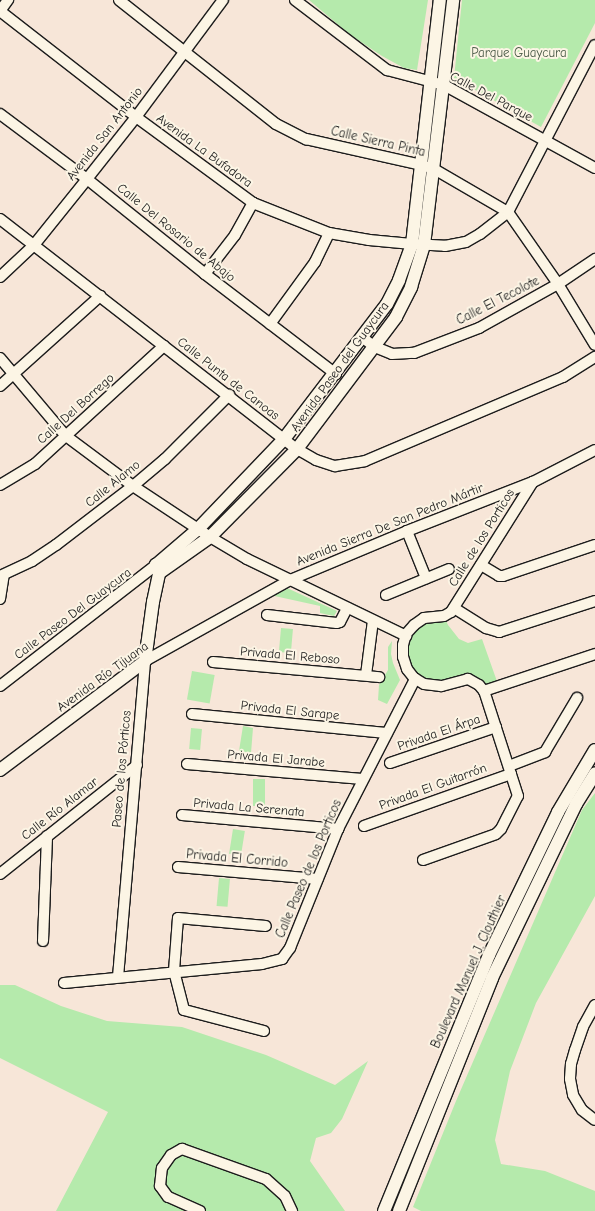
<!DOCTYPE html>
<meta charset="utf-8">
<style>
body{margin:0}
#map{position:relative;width:595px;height:1211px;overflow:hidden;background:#f7e6d8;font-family:"Comic Neue",sans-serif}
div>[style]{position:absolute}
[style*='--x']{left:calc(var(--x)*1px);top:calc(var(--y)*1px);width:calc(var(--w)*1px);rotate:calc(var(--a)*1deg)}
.green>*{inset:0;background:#b5eaac;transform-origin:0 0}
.roads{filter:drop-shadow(1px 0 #1c1c1c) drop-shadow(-1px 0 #1c1c1c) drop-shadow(0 1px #1c1c1c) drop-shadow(0 -1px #1c1c1c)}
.minor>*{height:10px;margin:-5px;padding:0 5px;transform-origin:5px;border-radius:5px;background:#fcf5e5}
.major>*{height:12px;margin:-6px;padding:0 6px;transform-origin:6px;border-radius:6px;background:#fcf5e5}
span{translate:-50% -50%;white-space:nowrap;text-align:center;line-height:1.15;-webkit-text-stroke:4px #fcf5e5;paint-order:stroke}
.park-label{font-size:13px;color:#4a5a47}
.street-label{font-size:13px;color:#1c1c1c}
</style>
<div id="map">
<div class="green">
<i style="clip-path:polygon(309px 0,428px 0,417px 70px,404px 68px,382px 56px,349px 34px)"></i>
<i style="clip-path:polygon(462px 0,595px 0,595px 23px,541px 127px,454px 78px)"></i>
<i style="clip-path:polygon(287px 588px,337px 611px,334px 616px,320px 613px,320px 606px,270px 595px)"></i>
<i style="clip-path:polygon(444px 616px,448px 625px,459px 639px,468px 643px,482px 639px,499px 687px,484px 691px,473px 681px,435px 687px,407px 669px,406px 636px,414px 625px)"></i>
<i style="left:281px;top:628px;width:12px;height:24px;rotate:5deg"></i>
<i style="clip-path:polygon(392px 641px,391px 654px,393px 663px,400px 680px,387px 704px,378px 700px,379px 685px,388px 670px,388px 647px)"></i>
<i style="left:192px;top:671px;width:23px;height:29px;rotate:10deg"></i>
<i style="clip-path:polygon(243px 726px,253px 728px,251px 753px,239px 751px)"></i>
<i style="left:191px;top:728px;width:11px;height:21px;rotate:5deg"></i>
<i style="left:253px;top:779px;width:12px;height:27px"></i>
<i style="clip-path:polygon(595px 793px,595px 896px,536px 1003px,510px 1071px,495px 1140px,501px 1164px,545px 1171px,595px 1191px,595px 1211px,421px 1211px,413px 1207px,456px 1101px,582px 810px)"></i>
<i style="left:233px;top:829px;width:12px;height:25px;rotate:9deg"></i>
<i style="left:219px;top:878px;width:11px;height:28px;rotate:5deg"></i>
<i style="clip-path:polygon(0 985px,15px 985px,61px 1006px,107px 1021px,182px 1027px,266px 1055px,335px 1085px,368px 1061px,342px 1119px,331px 1133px,316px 1138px,310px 1161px,345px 1211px,56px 1211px,108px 1112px,0 1058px)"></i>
</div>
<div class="roads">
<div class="minor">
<i style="--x:119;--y:0;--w:200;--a:38.3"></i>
<i style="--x:276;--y:124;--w:34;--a:27"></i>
<i style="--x:306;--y:139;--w:118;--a:12.7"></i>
<i style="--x:421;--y:165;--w:14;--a:17"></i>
<i style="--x:434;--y:169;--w:86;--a:30.2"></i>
<i style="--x:508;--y:212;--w:88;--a:55.2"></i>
<i style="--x:558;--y:284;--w:71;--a:58.8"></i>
<i style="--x:295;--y:0;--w:116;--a:37.3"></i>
<i style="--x:387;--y:70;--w:59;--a:14.7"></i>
<i style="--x:444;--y:85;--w:172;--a:28.8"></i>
<i style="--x:0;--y:11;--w:172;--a:37.9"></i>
<i style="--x:136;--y:117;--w:145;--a:36.3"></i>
<i style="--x:253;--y:203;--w:82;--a:21.5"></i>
<i style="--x:329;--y:233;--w:41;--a:9.9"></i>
<i style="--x:369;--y:240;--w:43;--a:5.3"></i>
<i style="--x:412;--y:244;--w:33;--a:3"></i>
<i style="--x:445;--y:246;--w:21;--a:-11"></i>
<i style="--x:466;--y:242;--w:16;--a:-30"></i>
<i style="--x:480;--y:234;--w:36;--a:-38"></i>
<i style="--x:508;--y:212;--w:188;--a:-62.5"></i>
<i style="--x:0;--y:11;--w:14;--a:-54"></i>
<i style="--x:0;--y:114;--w:109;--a:36.8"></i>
<i style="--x:87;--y:179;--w:151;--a:38.8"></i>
<i style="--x:205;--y:274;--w:165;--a:37.4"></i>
<i style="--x:0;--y:219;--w:376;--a:37.8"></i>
<i style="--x:297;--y:449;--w:22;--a:30"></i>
<i style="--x:316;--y:460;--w:20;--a:18"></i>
<i style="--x:335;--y:466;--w:30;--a:-9"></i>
<i style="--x:365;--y:461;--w:215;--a:-23"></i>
<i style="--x:563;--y:377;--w:38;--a:-32"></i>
<i style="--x:205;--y:274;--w:49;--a:-52.4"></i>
<i style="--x:235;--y:235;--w:37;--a:-61"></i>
<i style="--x:0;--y:277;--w:47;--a:-43.3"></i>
<i style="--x:34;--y:245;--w:85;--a:-51.2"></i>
<i style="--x:87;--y:179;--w:79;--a:-51.7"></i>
<i style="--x:136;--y:117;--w:146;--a:-53.4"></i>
<i style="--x:270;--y:324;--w:77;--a:-54"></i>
<i style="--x:315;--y:262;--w:32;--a:-64"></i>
<i style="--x:363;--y:338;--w:15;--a:37"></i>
<i style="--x:375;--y:347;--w:18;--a:22"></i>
<i style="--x:392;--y:354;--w:22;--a:-3"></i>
<i style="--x:414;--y:353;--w:70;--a:-21"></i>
<i style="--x:479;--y:328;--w:90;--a:-29.1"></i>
<i style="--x:558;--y:284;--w:45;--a:-34"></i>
<i style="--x:0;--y:358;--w:102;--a:49.8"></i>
<i style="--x:66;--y:436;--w:84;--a:36.7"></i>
<i style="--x:133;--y:486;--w:92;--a:33.5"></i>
<i style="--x:210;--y:537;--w:43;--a:30.7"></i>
<i style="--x:247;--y:559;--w:177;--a:25.8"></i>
<i style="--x:0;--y:386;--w:135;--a:-42"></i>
<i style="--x:0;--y:485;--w:41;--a:-31"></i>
<i style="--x:35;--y:464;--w:175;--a:-42.5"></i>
<i style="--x:407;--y:531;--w:51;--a:68"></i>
<i style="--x:481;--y:565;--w:21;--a:31"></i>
<i style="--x:499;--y:576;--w:4;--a:0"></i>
<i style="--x:503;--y:576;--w:97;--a:-18.6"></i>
<i style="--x:0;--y:576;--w:35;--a:-25"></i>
<i style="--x:32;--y:561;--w:29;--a:-34"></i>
<i style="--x:56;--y:545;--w:97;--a:-37.5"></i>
<i style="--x:133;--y:486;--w:42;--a:-40.2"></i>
<i style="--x:165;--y:459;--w:91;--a:-45"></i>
<i style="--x:386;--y:595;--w:68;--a:-22.4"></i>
<i style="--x:0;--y:599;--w:24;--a:-81"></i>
<i style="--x:454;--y:608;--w:38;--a:32"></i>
<i style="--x:486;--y:628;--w:14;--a:17"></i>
<i style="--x:499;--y:632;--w:101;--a:-17.9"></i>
<i style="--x:267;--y:615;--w:70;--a:6.5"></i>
<i style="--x:337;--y:623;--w:3;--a:-18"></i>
<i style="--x:340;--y:622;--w:16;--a:-63"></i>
<i style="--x:213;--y:662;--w:167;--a:5.2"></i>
<i style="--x:366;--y:675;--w:55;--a:-82.7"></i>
<i style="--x:0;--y:686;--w:197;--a:-37.8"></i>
<i style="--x:484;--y:691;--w:117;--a:-18.4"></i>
<i style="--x:192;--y:714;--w:195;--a:5.6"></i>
<i style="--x:390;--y:763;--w:112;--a:-18.8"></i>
<i style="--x:187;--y:764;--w:176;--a:4.9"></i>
<i style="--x:509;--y:766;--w:39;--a:-21"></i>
<i style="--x:545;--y:752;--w:63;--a:-59.3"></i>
<i style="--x:182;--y:815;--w:157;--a:5.1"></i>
<i style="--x:364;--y:826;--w:156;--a:-19.5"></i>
<i style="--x:423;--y:860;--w:77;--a:-19.6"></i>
<i style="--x:496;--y:834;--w:7;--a:-45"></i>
<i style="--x:501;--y:829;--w:37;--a:-63"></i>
<i style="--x:518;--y:796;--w:110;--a:-107.9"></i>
<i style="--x:484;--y:691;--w:8;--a:-130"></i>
<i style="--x:479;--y:685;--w:13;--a:-151"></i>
<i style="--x:468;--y:679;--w:28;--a:165"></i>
<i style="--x:441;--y:686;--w:17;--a:-173"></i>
<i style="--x:424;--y:684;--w:12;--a:-149"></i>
<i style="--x:414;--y:678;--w:11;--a:-128"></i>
<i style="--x:407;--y:669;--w:13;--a:-108"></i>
<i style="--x:403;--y:657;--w:12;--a:-90"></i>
<i style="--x:403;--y:645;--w:11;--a:-75"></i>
<i style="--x:406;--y:634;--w:12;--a:-48"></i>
<i style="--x:414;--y:625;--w:12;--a:-35"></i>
<i style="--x:424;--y:618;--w:20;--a:-6"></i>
<i style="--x:444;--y:616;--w:8;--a:-30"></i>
<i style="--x:451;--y:612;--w:154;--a:-57.8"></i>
<i style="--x:178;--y:867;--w:140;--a:4.9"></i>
<i style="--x:0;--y:874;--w:175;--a:-38.5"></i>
<i style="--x:43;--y:941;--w:105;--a:-87.8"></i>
<i style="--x:118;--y:977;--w:317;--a:-85.1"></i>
<i style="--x:145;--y:661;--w:166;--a:-29.2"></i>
<i style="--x:290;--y:580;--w:127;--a:-22.7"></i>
<i style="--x:407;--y:531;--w:135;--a:-21.3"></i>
<i style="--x:533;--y:482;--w:70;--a:-27.3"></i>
<i style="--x:64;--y:983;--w:199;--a:-5.5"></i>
<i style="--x:262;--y:964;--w:21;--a:-14"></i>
<i style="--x:282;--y:959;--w:14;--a:-54"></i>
<i style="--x:290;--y:948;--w:128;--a:-68"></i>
<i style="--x:338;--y:829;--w:169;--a:-62.8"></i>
<i style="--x:595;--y:1005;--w:25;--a:119"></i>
<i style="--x:583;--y:1027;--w:24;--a:109"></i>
<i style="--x:575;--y:1050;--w:15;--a:106"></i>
<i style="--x:571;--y:1064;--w:15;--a:94"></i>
<i style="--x:570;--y:1079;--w:16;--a:79"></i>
<i style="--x:573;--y:1095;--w:17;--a:59"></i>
<i style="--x:582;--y:1110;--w:16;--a:38"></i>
<i style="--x:264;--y:1031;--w:83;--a:-165.3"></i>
<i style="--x:184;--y:1010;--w:40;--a:-104.4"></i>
<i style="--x:174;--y:971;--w:53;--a:-85.7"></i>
<i style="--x:178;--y:918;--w:88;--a:5.2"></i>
<i style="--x:200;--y:1211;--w:35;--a:-156"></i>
<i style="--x:168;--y:1197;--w:14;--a:-126"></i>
<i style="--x:160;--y:1186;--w:18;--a:-84"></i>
<i style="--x:162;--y:1168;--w:16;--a:-55"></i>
<i style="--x:171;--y:1155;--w:13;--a:-29"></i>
<i style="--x:182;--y:1149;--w:89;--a:19.7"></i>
<i style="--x:266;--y:1179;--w:25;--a:42"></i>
<i style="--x:285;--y:1196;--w:17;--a:65"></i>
</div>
<div class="major">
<i style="--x:159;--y:573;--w:62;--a:-35.2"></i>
<i style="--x:210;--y:537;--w:124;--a:-45.3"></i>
<i style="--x:297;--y:449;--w:165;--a:-53.1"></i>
<i style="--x:396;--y:317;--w:34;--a:-63"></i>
<i style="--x:411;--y:287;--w:44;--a:-72.8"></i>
<i style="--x:424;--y:245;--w:247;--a:-83.2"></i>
<i style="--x:0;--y:770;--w:181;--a:-36.9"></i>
<i style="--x:145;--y:661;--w:60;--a:-82.3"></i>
<i style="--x:153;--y:602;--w:30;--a:-78"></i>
<i style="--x:159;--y:573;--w:9;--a:-111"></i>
<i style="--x:156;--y:565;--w:55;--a:-40.6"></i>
<i style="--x:198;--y:529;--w:124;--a:-46.3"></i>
<i style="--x:284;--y:439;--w:170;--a:-52.7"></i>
<i style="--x:387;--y:304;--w:27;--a:-63"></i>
<i style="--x:399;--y:280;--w:38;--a:-70"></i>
<i style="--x:412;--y:244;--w:246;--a:-83.5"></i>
<i style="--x:384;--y:1211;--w:277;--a:-67.7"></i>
<i style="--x:489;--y:955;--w:159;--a:-64.2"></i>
<i style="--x:558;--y:812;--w:72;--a:-59.2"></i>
<i style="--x:399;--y:1211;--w:251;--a:-68.2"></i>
<i style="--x:492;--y:978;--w:193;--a:-64.2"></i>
<i style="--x:576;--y:804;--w:36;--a:-58"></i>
</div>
</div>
<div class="park-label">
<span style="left:519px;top:53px">Parque Guaycura</span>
</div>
<div class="street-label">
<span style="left:491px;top:97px;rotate:28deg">Calle Del Parque</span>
<span style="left:105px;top:134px;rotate:-52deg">Avenida San Antonio</span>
<span style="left:378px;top:142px;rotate:13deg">Calle Sierra Pinta</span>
<span style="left:204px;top:151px;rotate:36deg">Avenida La Bufadora</span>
<span style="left:176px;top:233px;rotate:39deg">Calle Del Rosario de Abajo</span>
<span style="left:498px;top:301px;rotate:-27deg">Calle El Tecolote</span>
<span style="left:340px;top:367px;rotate:-54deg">Avenida Paseo del Guaycura</span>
<span style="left:228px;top:379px;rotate:38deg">Calle Punta de Canoas</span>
<span style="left:76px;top:409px;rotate:-42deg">Calle Del Borrego</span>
<span style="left:113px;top:484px;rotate:-39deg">Calle Alamo</span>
<span style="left:390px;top:525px;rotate:-22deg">Avenida Sierra De San Pedro Mártir</span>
<span style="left:482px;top:538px;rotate:-58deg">Calle de los Porticos</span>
<span style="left:73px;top:614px;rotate:-37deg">Calle Paseo Del Guaycura</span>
<span style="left:290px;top:656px;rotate:5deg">Privada El Reboso</span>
<span style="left:103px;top:677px;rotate:-36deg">Avenida Río Tijuana</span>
<span style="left:290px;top:711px;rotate:6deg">Privada El Sarape</span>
<span style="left:439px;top:733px;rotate:-19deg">Privada El Árpa</span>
<span style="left:276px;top:759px;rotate:5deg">Privada El Jarabe</span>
<span style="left:122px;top:769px;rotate:-85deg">Paseo de los Pórticos</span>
<span style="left:433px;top:787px;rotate:-20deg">Privada El Guitarrón</span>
<span style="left:249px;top:808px;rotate:5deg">Privada La Serenata</span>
<span style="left:60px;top:809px;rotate:-38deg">Calle Río Alamar</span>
<span style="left:237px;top:859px;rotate:5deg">Privada El Corrido</span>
<span style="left:309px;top:869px;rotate:-67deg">Calle Paseo de los Porticos</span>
<span style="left:469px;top:972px;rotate:-66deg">Boulevard Manuel J. Clouthier</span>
</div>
</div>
